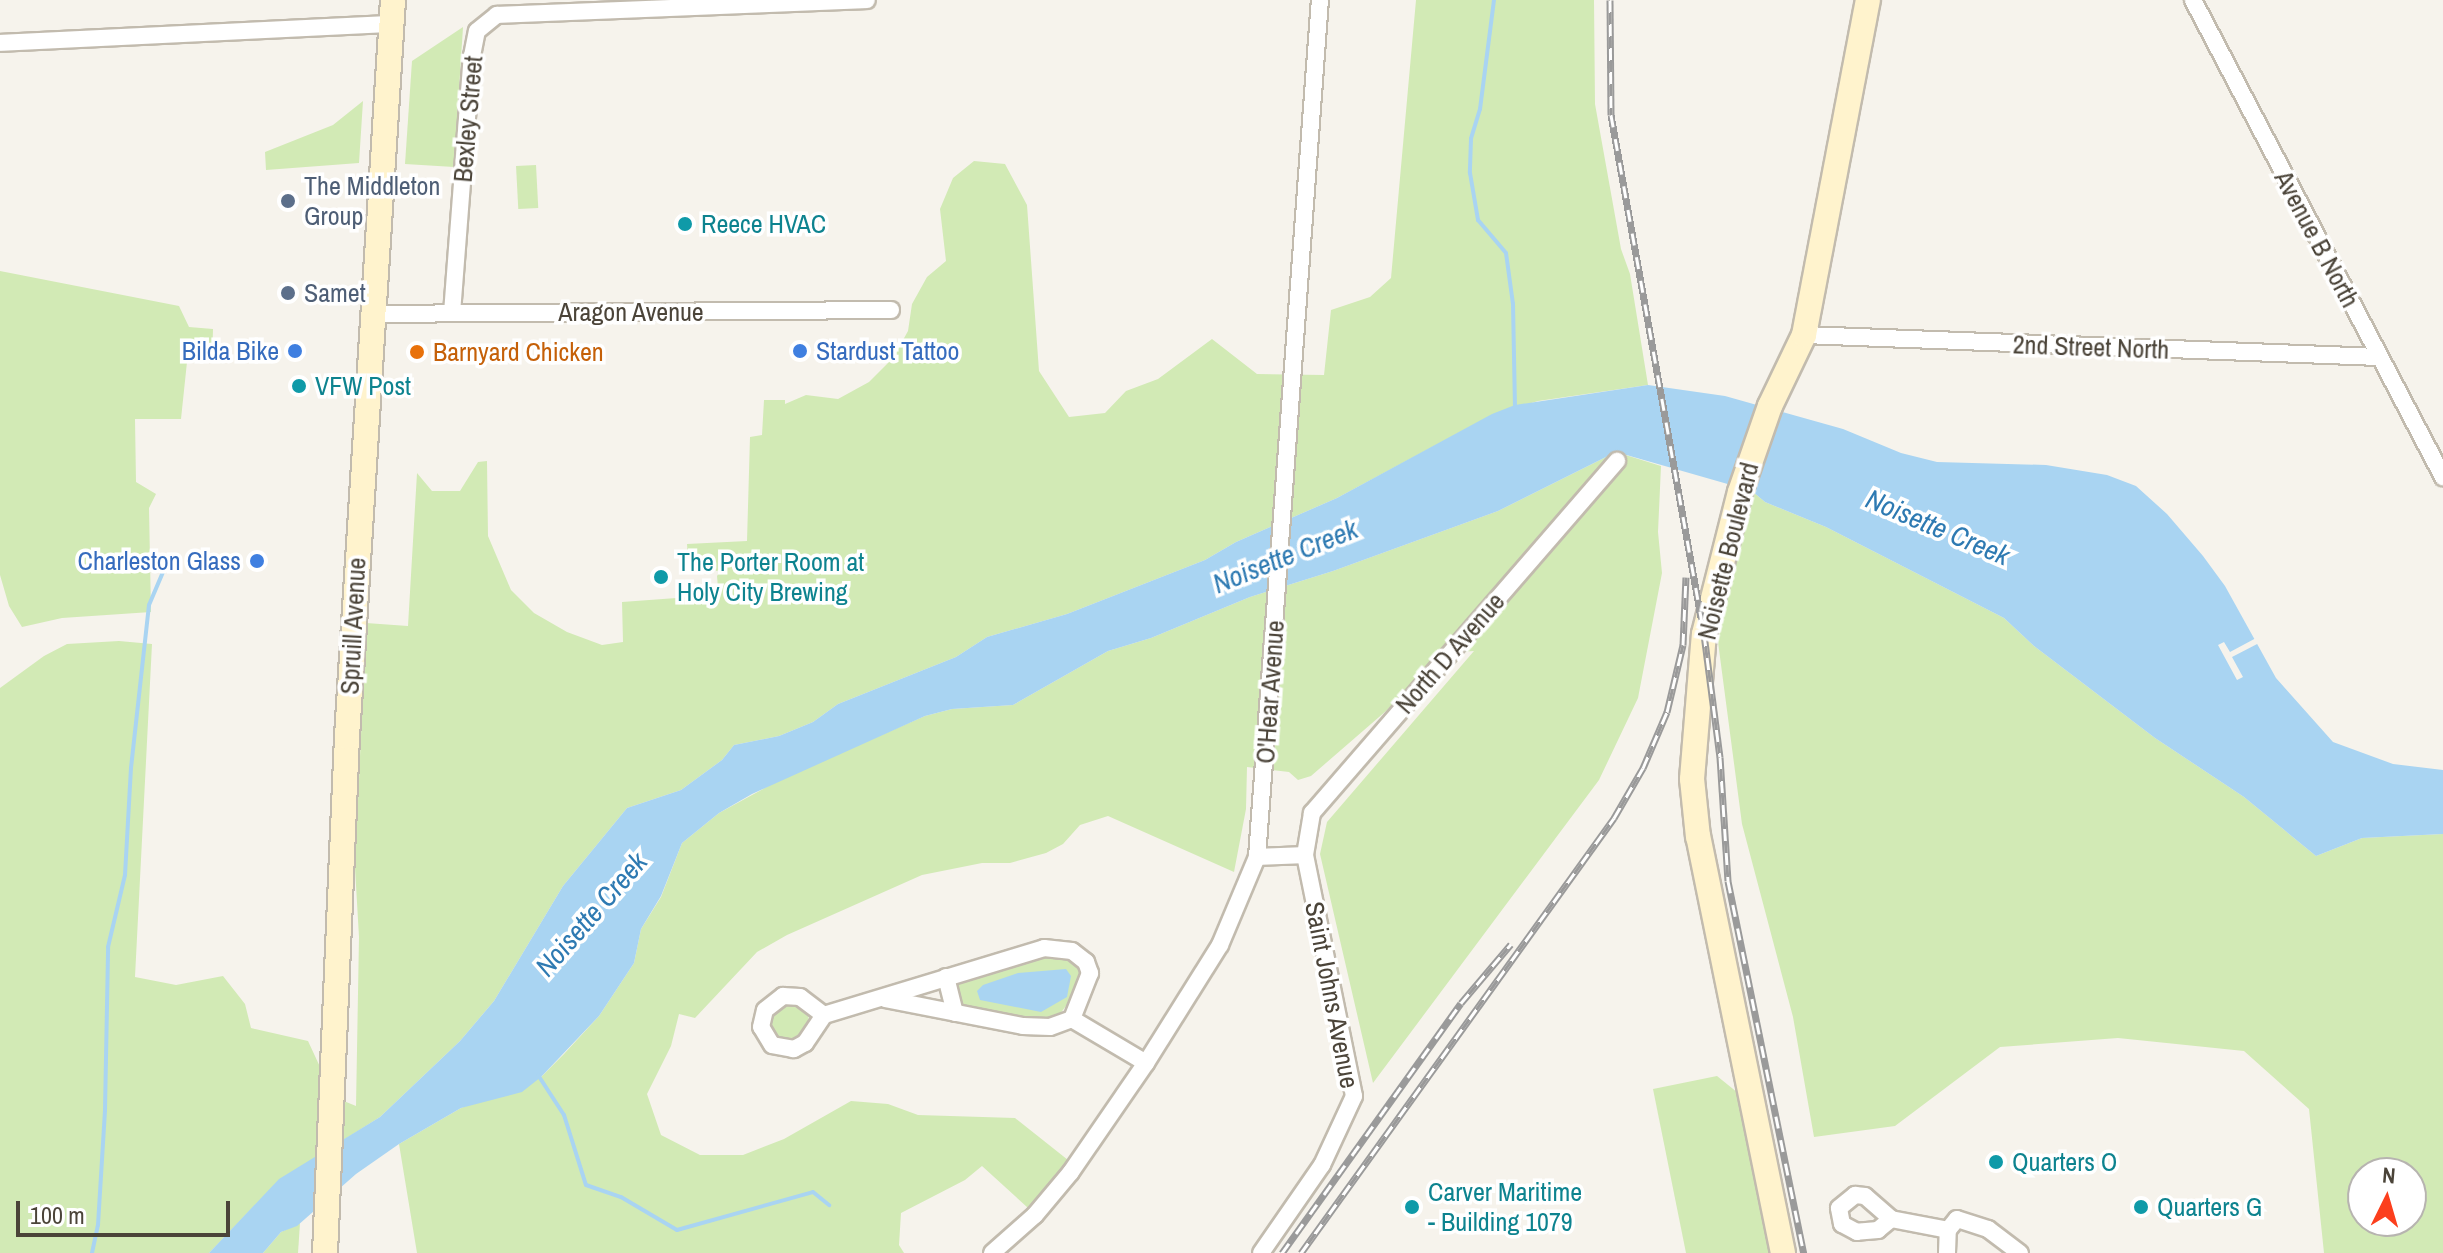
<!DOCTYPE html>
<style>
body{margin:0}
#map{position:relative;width:2443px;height:1253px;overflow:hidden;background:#f6f3ec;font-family:"Archivo Narrow",sans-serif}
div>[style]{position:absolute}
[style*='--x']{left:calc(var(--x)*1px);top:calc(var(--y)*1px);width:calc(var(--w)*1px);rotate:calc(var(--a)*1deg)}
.green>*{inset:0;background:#d2eab5;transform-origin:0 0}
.round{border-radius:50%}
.water>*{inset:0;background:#a9d4f2}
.pier>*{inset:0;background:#f6f3ec}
.stream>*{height:4px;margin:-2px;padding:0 2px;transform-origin:2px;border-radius:2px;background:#a9d4f2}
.roads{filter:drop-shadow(2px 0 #c2bbae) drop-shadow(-2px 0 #c2bbae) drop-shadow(0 2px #c2bbae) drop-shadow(0 -2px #c2bbae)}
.street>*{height:16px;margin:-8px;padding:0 8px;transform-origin:8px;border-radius:8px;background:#fff}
.secondary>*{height:24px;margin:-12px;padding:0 12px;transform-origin:12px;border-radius:12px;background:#fff3cd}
.rail>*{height:7px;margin-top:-3.5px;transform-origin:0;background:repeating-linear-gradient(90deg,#fff 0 12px,#9a9a9a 0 24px);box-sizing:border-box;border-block:2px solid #9a9a9a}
.dots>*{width:22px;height:22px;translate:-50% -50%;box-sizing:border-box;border:4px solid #fff;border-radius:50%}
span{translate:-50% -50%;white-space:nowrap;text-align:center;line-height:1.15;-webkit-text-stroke:7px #fff;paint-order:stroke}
.street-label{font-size:26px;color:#4b4439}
.service-label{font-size:26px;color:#4e5e75}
.left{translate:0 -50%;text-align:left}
.culture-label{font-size:26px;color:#0d838f}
.shop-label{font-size:26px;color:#366cbe}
.right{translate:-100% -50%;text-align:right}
.food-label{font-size:26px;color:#c56008}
.water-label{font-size:28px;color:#2e7ab2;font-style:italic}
.north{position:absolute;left:2347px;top:1157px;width:80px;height:80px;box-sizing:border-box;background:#fff;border:2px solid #b7b4b0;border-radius:50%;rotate:5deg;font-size:22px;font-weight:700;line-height:32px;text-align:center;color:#4b4439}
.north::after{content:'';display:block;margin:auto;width:28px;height:36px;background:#fc3f1d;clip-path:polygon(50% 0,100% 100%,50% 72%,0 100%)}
.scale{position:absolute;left:16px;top:1201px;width:214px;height:36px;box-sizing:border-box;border:4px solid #4b4439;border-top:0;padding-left:10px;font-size:24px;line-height:28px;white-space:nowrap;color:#4b4439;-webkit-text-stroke:6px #fff;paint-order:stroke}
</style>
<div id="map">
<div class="green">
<i style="clip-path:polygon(1416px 0,1594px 0,1595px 104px,1621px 249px,1630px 274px,1648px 385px,1538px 401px,1492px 415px,1337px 498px,1236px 542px,1205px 560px,1067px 614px,987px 637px,956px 657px,838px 704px,813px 722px,779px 736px,734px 745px,722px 760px,681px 790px,627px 808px,563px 886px,494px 1001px,460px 1041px,380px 1117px,318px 1156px,254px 1206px,209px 1253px,0 1253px,0 688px,44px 656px,67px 644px,119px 641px,152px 644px,135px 977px,176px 985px,223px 976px,245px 1004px,251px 1028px,308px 1041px,334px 1097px,356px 1106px,359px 937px,355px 868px,366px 623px,408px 626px,417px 473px,432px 491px,460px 491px,478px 462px,487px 461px,488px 536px,511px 590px,534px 613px,567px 632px,602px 645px,623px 642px,622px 602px,690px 597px,699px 590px,718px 588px,717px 576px,721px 570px,716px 571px,715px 558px,688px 558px,687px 544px,747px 541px,750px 437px,762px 435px,764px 400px,785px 400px,785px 404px,806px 395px,838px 399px,869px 382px,893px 358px,908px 331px,912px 304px,927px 277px,946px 261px,940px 209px,953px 178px,974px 161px,1005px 164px,1027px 205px,1039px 371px,1069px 417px,1105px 413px,1126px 391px,1158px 379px,1212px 339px,1257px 374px,1324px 375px,1331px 310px,1370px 297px,1391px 278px)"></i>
<i style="clip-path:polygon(463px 27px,454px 167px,405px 164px,412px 61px)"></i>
<i style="clip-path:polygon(363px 101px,359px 163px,266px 170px,265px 152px,333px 125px)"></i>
<i style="left:536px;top:165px;width:43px;height:20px;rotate:87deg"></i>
<i style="clip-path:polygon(0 271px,179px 306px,189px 327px,213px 329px,212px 363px,187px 362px,181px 419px,135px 419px,136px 482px,156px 494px,149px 508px,151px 612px,62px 618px,22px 627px,9px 606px,0 575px)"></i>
<i style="clip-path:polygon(1616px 452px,1661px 466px,1658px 532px,1662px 573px,1638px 698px,1599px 780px,1373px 1083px,1320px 854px,1327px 822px,1474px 651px,1445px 653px,1386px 711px,1311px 776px,1298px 780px,1289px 772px,1247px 767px,1246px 809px,1234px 872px,1108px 816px,1080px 825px,1063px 844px,1046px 853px,1010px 863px,982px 863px,922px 875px,787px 935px,757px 952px,695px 1018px,679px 1014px,671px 1046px,647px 1094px,661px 1135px,700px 1155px,743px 1155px,784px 1139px,851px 1101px,888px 1104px,918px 1115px,1015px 1118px,1068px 1160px,1028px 1208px,982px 1166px,965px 1180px,901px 1213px,899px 1245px,904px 1253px,417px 1253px,399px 1144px,461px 1108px,541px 1077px,564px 1054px,599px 1016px,634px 963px,641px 929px,661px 897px,682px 843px,719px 813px,787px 776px,925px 716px,952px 709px,1013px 705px,1108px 651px,1151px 638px,1250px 597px,1333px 571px,1498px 511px)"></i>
<i style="clip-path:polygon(evenodd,1752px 491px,1765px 502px,1826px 527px,2004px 618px,2034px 646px,2155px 738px,2244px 797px,2316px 856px,2362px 838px,2443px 834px,2443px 1253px,2324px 1253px,2309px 1109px,2244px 1051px,2118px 1038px,2000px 1047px,1895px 1126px,1814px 1137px,1793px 1017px,1742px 824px,1718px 642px,1738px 536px,1752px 491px,2363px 1173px,2411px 1173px,2411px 1221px,2363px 1221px,2363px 1173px)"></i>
<i style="clip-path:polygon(1034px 955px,1064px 955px,1076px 962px,1081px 970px,1083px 983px,1057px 1018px,1045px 1022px,961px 1007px,955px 990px,961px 978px)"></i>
<i class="round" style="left:769px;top:1002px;width:40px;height:40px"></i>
<i style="clip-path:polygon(1717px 1076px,1743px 1097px,1775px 1253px,1686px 1253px,1653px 1089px)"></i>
<i style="clip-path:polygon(300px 1223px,298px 1253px,263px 1253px,281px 1232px)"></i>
</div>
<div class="water">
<i style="clip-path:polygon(1648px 385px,1725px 396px,1843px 429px,1901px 453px,1937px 462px,2046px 465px,2107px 475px,2136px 486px,2167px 514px,2203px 556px,2225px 586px,2276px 678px,2333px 742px,2393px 764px,2443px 770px,2443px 834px,2362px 838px,2316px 856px,2244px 797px,2155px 738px,2034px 646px,2004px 618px,1826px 527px,1765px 502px,1752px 491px,1616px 452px,1498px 511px,1333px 571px,1250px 597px,1151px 638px,1108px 651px,1013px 705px,952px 709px,925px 716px,752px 794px,719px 813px,682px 843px,661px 896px,641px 929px,634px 963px,599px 1016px,541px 1077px,522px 1092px,461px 1108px,399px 1144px,356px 1174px,297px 1226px,281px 1232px,263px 1253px,209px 1253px,279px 1179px,380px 1117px,460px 1041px,494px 1001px,563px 886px,627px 808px,681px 790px,722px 760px,734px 745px,779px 736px,813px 722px,838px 704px,956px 657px,987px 637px,1067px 614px,1205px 560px,1236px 542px,1337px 498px,1492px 414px,1515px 405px)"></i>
<i style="clip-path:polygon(1066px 969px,1071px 976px,1067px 997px,1041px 1012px,980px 1000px,977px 991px,983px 985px,1018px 973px)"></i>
</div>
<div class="pier">
<i style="clip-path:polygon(2258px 637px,2261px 642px,2232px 657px,2243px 677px,2237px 680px,2218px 645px,2224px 642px,2230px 652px)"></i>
</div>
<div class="stream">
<i style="--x:1494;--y:0;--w:110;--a:97.3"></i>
<i style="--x:1480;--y:109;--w:31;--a:107"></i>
<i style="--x:1471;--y:139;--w:34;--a:92"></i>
<i style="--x:1470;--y:173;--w:48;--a:80.3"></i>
<i style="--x:1478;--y:220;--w:43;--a:49.7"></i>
<i style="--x:1506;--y:253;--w:51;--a:82.2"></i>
<i style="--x:1513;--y:304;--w:104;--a:88.9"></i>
<i style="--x:538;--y:1075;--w:48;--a:57"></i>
<i style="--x:564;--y:1115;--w:73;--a:72.6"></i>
<i style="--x:586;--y:1185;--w:37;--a:19"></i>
<i style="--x:621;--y:1197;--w:65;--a:30.5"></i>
<i style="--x:677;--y:1230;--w:141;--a:-15.6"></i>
<i style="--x:813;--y:1192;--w:21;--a:39"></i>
<i style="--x:92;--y:1253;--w:29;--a:-78"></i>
<i style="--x:98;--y:1225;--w:115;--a:-86.5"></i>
<i style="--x:105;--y:1110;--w:163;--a:-88.9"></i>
<i style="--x:108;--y:947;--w:74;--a:-76.7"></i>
<i style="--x:125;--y:875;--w:107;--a:-86.8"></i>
<i style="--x:131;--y:768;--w:164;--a:-83.7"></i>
<i style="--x:149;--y:605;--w:39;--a:-67"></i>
</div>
<div class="roads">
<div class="street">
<i style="--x:2193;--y:0;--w:539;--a:62.34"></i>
<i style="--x:0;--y:43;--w:391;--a:-2.8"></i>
<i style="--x:452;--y:313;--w:258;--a:-85.6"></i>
<i style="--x:472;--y:56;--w:25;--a:-79"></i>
<i style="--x:477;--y:31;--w:26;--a:-39"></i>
<i style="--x:497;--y:15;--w:370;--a:-2.3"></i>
<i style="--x:372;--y:314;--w:519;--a:-0.44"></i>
<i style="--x:1804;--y:335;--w:575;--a:2.19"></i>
<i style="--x:1257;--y:857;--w:48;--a:-2.4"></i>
<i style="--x:946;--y:977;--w:37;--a:76"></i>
<i style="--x:783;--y:996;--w:17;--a:3"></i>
<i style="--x:800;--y:997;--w:30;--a:37"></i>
<i style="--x:824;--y:1015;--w:34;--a:124"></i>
<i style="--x:805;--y:1043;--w:13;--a:151"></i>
<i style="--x:794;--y:1049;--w:22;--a:-170"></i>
<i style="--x:772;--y:1045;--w:21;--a:-121"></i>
<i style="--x:761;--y:1027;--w:17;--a:-77"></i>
<i style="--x:765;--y:1010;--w:23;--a:-38"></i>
<i style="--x:824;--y:1015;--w:230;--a:-16.9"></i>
<i style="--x:1044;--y:948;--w:28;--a:6"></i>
<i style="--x:1072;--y:951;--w:18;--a:38"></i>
<i style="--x:1086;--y:962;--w:12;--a:70"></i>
<i style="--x:1090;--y:973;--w:49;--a:111.4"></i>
<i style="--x:1072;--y:1019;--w:23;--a:160"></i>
<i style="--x:1050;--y:1027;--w:27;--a:-178"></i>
<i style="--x:1023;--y:1026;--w:141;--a:-168.9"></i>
<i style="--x:1072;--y:1019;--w:86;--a:30.7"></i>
<i style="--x:1891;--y:1219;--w:17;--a:140"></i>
<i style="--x:1878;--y:1230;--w:21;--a:175"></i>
<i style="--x:1857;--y:1232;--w:17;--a:-152"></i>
<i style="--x:1842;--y:1224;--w:16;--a:-101"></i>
<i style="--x:1839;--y:1208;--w:21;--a:-39"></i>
<i style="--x:1855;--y:1195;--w:10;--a:6"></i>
<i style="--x:1865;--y:1196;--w:35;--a:41"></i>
<i style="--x:1891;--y:1219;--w:58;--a:10.9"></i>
<i style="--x:992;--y:1253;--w:57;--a:-41.5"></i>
<i style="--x:1035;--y:1215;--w:56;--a:-50.1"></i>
<i style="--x:1071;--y:1172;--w:132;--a:-55.5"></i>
<i style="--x:1146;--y:1063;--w:139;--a:-57.9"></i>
<i style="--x:1220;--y:945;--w:95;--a:-67.2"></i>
<i style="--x:1257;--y:857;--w:859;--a:-85.8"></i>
<i style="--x:1261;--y:1253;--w:107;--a:-55.3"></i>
<i style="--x:1322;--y:1165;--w:76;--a:-65.1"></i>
<i style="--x:1354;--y:1096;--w:246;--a:-101.5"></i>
<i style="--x:1305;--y:855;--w:43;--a:-80.5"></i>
<i style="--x:1312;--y:813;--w:466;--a:-49.1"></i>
<i style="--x:1947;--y:1253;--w:23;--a:-88"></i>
<i style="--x:1948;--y:1230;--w:14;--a:-51"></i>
<i style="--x:1957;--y:1219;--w:33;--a:18"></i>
<i style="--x:1988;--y:1229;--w:40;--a:37"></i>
</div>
<div class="secondary">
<i style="--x:325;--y:1253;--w:516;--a:-87.56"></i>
<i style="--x:347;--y:737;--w:738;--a:-86.43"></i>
<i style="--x:1783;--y:1253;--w:425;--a:-101.5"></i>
<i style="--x:1698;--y:837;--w:58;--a:-95.9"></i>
<i style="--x:1692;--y:779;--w:145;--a:-85.3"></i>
<i style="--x:1704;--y:634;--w:146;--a:-75.8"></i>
<i style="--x:1740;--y:492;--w:91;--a:-70.8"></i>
<i style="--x:1770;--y:406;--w:79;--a:-64.4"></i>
<i style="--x:1804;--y:335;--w:341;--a:-79.2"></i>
</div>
</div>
<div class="rail">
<i style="--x:1610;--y:0;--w:115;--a:89.5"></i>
<i style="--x:1611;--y:115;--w:527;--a:79.84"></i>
<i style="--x:1704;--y:634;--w:124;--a:82.6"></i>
<i style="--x:1720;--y:757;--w:124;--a:86.3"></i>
<i style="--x:1728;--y:881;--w:380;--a:78.5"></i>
<i style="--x:1282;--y:1253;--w:307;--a:-54.4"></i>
<i style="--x:1461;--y:1003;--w:77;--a:-49.7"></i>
<i style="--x:1301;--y:1253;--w:536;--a:-54.26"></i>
<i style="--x:1614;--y:818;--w:58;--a:-59.9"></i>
<i style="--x:1643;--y:768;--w:61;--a:-66.8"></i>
<i style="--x:1667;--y:712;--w:69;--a:-76.6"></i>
<i style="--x:1683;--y:645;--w:68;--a:-87.5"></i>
</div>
<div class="dots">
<i style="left:288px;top:201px;background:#5c6f8a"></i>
<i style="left:685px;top:224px;background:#0f9aa8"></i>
<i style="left:288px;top:293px;background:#5c6f8a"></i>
<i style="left:295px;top:351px;background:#3f7fe0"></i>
<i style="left:800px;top:351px;background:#3f7fe0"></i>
<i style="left:417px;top:352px;background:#e8710a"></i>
<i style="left:299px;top:386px;background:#0f9aa8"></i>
<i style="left:257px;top:561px;background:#3f7fe0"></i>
<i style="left:661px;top:577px;background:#0f9aa8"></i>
<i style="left:1996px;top:1162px;background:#0f9aa8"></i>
<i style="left:1412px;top:1207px;background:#0f9aa8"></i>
<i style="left:2141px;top:1207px;background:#0f9aa8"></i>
</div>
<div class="street-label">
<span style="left:468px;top:119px;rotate:-85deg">Bexley Street</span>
<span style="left:2317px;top:239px;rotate:62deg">Avenue B North</span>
<span style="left:631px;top:312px">Aragon Avenue</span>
<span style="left:2091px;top:347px;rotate:2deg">2nd Street North</span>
<span style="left:1728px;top:551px;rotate:-76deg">Noisette Boulevard</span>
<span style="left:353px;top:626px;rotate:-87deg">Spruill Avenue</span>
<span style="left:1450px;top:653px;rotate:-49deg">North D Avenue</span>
<span style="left:1270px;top:692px;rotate:-86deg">O'Hear Avenue</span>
<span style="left:1332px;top:995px;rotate:79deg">Saint Johns Avenue</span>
</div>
<div class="service-label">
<span class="left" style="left:304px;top:201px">The Middleton<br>Group</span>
<span class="left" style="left:304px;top:293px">Samet</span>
</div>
<div class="culture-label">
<span class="left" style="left:701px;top:224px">Reece HVAC</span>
<span class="left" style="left:315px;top:386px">VFW Post</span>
<span class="left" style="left:677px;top:577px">The Porter Room at<br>Holy City Brewing</span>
<span class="left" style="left:2012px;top:1162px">Quarters O</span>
<span class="left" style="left:1428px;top:1207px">Carver Maritime<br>- Building 1079</span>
<span class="left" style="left:2157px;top:1207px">Quarters G</span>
</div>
<div class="shop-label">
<span class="right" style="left:279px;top:351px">Bilda Bike</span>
<span class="left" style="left:816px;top:351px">Stardust Tattoo</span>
<span class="right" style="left:241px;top:561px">Charleston Glass</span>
</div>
<div class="food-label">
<span class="left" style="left:433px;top:352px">Barnyard Chicken</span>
</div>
<div class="water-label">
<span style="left:1938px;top:527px;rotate:23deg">Noisette Creek</span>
<span style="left:1285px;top:556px;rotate:-22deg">Noisette Creek</span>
<span style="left:591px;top:914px;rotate:-49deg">Noisette Creek</span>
</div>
<div class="north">N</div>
<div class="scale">100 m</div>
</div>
